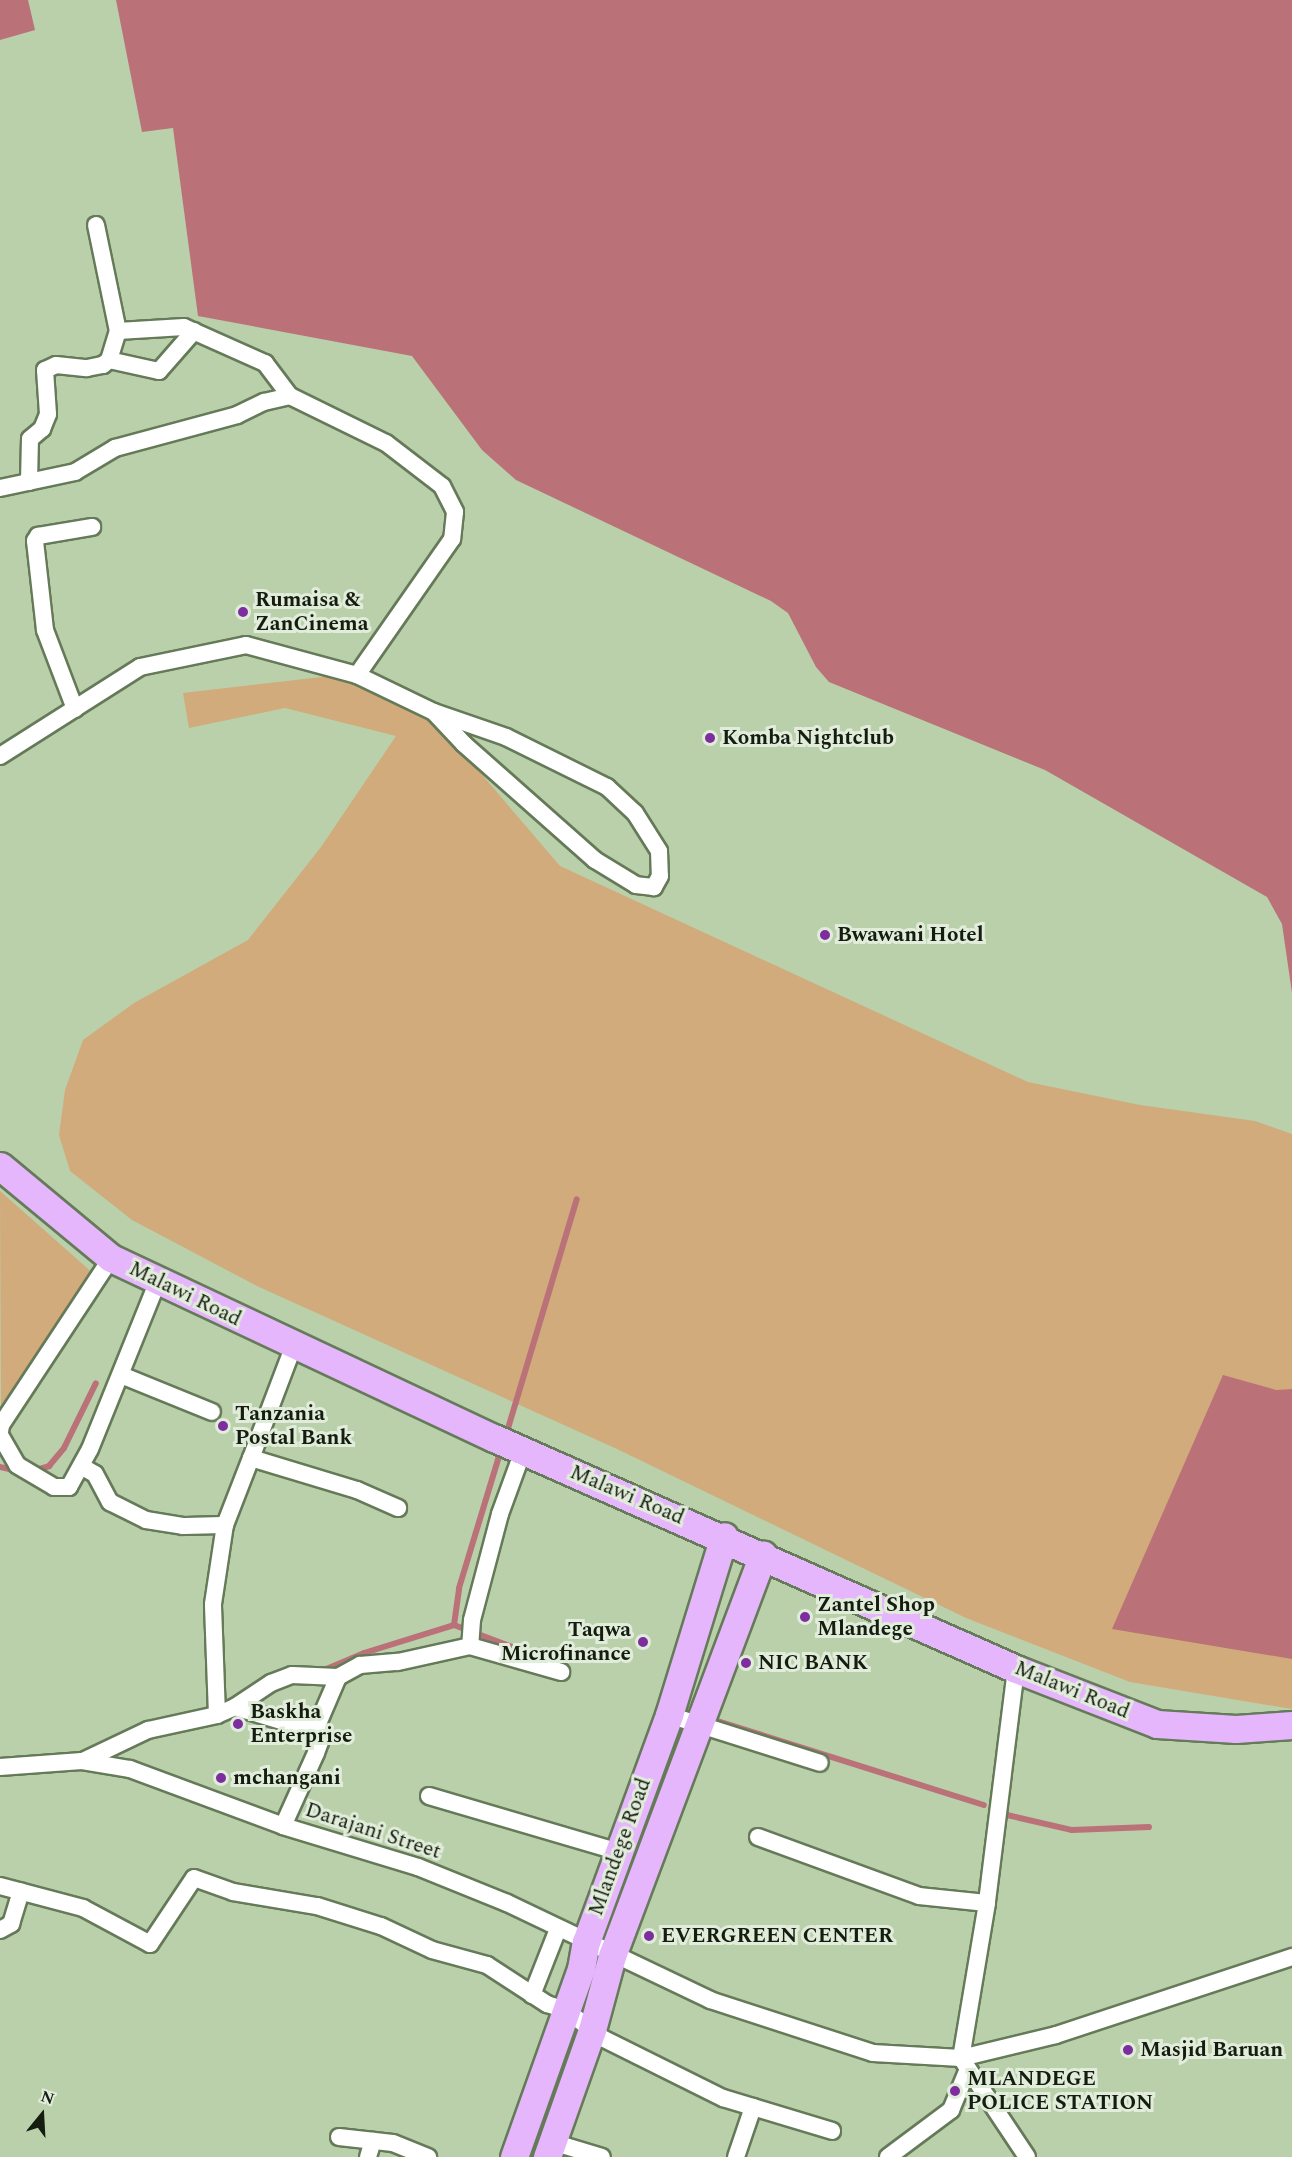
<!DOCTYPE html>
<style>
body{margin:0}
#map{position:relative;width:1292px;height:2157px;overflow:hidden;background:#b9d0ab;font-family:Spectral,serif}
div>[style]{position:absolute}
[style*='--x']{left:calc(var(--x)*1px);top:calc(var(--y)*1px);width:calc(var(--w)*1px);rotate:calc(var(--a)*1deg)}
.green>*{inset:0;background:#d1ab7b}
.water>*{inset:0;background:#ba7178}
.stream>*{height:6px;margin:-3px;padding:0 3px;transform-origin:3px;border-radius:3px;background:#ba7178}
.roads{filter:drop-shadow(2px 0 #657a58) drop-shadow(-2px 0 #657a58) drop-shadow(0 2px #657a58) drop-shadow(0 -2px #657a58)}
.minor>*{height:16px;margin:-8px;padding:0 8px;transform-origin:8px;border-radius:8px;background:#fff}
.primary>*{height:27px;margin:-13.5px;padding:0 13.5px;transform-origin:13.5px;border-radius:13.5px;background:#e5b6fc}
.dots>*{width:16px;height:16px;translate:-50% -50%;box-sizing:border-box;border:3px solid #e1edda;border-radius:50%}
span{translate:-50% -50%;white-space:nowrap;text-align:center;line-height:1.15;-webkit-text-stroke:6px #e1edda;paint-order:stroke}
.poi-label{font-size:21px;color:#151d10;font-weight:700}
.left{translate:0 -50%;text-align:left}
.right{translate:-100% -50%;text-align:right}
.street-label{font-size:21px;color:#151d10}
.north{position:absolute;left:12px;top:2085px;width:60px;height:60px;-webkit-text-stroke:4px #e1edda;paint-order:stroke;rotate:18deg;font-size:16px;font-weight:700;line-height:24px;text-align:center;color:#151d10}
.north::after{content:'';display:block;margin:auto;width:21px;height:27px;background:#151d10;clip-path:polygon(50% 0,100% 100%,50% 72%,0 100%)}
</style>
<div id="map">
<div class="green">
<i style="clip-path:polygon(330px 676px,369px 687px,431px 715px,560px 866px,1028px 1082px,1140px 1105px,1255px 1121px,1292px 1134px,1292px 1709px,1130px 1682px,966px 1618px,617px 1449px,257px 1286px,132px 1220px,70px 1171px,59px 1135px,65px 1090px,83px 1040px,134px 1003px,248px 940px,321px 847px,396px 736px,285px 708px,189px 728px,183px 693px)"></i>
<i style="clip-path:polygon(0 1191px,95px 1275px,48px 1336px,1px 1407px)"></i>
</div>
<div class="water">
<i style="clip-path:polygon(0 0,28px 0,35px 30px,0 40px)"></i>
<i style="clip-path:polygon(116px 0,1292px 0,1292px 993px,1282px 924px,1267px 897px,1045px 770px,829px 682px,816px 667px,788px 613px,771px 601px,516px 480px,482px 450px,412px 356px,198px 316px,173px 128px,142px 132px)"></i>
<i style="clip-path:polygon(1223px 1375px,1276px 1390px,1292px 1389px,1292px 1659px,1112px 1629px)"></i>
</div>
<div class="stream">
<i style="--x:506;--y:1435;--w:246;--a:-73.3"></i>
<i style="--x:0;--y:1467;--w:17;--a:13"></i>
<i style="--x:32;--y:1471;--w:18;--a:-16"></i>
<i style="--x:49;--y:1466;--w:23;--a:-50"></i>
<i style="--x:64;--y:1448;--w:72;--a:-63.8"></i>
<i style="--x:454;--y:1625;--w:37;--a:-82"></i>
<i style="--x:459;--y:1588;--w:144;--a:-73.1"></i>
<i style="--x:324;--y:1670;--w:43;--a:-23"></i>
<i style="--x:364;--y:1653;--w:94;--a:-17.3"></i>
<i style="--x:454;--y:1625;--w:71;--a:20.7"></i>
<i style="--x:711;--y:1719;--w:286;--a:17.5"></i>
<i style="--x:1007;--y:1815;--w:67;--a:13"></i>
<i style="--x:1072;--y:1830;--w:77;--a:-2.2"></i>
</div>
<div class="roads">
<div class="minor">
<i style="--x:96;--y:225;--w:108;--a:78.3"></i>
<i style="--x:118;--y:331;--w:66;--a:-3.5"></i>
<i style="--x:184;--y:327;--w:89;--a:24"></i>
<i style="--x:265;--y:363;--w:41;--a:52.9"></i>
<i style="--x:109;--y:360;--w:51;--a:12.4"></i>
<i style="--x:159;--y:371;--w:53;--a:-48.8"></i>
<i style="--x:29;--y:482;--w:43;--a:-88.7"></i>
<i style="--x:30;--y:439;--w:16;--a:-40"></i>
<i style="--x:42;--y:429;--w:16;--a:-68"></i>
<i style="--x:48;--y:414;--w:44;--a:-93.9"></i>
<i style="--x:45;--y:370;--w:12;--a:-24"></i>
<i style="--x:56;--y:365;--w:31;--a:6"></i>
<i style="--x:87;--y:368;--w:16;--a:-11"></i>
<i style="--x:103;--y:365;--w:8;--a:-40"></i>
<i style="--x:109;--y:360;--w:30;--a:-73"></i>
<i style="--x:0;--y:488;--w:77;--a:-12"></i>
<i style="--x:75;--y:472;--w:47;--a:-31"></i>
<i style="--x:115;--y:448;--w:126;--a:-15.1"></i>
<i style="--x:237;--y:415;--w:30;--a:-26"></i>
<i style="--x:264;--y:402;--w:27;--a:-13"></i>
<i style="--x:290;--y:396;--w:107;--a:26.1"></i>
<i style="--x:386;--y:443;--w:71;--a:37.5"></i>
<i style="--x:442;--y:486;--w:29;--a:63"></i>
<i style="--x:455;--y:512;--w:27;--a:96"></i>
<i style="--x:452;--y:539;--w:166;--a:124.9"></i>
<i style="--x:75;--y:709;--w:85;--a:-110.8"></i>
<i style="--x:45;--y:630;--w:90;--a:-96.4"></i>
<i style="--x:35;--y:541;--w:6;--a:-59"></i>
<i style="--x:38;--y:536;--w:55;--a:-9.5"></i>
<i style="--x:0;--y:756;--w:166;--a:-32.4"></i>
<i style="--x:140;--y:667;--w:108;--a:-11.7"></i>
<i style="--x:246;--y:645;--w:115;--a:15.1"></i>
<i style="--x:357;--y:675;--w:85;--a:25.7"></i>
<i style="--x:434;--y:712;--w:76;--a:19.1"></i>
<i style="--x:506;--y:737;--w:113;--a:26.3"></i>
<i style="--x:607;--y:787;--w:38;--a:43"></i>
<i style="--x:635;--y:813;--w:45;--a:57.7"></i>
<i style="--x:659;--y:851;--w:25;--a:88"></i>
<i style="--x:660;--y:876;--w:13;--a:119"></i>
<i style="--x:654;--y:887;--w:18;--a:-174"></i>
<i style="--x:636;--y:885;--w:48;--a:-148.6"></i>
<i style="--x:595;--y:860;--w:175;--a:-138.5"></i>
<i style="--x:464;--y:744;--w:44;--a:-133.2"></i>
<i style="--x:294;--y:1345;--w:121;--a:110.8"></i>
<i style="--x:251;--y:1458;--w:111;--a:16.8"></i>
<i style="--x:357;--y:1490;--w:45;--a:23.7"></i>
<i style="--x:121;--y:1375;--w:98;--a:22.1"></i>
<i style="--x:0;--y:1432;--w:7;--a:-82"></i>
<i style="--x:1;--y:1425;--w:200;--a:-56.6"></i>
<i style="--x:0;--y:1435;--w:34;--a:60"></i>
<i style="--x:17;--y:1465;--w:43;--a:30.7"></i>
<i style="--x:54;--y:1487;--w:15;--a:0"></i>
<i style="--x:69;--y:1487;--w:43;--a:-61.1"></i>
<i style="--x:90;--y:1449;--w:181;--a:-68"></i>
<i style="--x:523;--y:1451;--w:67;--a:110.1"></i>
<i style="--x:500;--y:1514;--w:110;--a:104.8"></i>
<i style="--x:472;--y:1620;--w:26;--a:94"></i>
<i style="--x:470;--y:1646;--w:95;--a:15.9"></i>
<i style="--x:81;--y:1466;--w:16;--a:30"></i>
<i style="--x:95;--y:1474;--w:32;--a:62"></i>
<i style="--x:110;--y:1502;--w:40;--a:26.6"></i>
<i style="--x:146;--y:1520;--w:37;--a:9"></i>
<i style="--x:183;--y:1526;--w:42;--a:-1.4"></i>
<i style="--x:1016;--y:1669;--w:236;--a:97.1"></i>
<i style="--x:987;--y:1903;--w:157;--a:99.5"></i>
<i style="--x:961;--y:2058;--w:119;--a:56.3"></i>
<i style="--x:235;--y:1707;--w:43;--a:-33.7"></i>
<i style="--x:271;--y:1683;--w:22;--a:-21"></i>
<i style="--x:292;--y:1675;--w:46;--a:2.5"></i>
<i style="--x:217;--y:1715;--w:111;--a:-92.1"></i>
<i style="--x:213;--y:1604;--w:80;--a:-81.4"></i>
<i style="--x:225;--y:1525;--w:72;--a:-68.8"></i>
<i style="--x:669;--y:1715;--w:158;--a:17.6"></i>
<i style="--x:85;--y:1760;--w:70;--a:-25.5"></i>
<i style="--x:148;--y:1730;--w:71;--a:-12.3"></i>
<i style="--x:217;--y:1715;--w:20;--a:-24"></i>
<i style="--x:235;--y:1707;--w:72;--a:16.9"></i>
<i style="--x:304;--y:1728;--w:13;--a:-9"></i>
<i style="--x:317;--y:1726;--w:53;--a:-66.8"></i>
<i style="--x:338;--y:1677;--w:25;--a:-29"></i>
<i style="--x:360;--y:1665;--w:38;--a:-5"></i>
<i style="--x:398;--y:1662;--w:74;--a:-12.5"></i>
<i style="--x:0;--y:1767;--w:82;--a:-4.2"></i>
<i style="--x:82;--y:1761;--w:49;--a:9.5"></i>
<i style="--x:130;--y:1769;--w:163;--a:20.4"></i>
<i style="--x:283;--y:1826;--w:141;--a:16.9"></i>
<i style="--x:418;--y:1867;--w:96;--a:22"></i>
<i style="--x:507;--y:1903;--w:225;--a:25.5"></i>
<i style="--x:710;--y:2000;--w:171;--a:18"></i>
<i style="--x:873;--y:2053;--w:88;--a:3.3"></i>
<i style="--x:961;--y:2058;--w:98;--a:-13.6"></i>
<i style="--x:1056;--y:2035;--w:249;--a:-18.3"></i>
<i style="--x:429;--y:1796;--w:198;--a:16.4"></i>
<i style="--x:283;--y:1826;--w:80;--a:-65.7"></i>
<i style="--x:316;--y:1753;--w:12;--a:-70"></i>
<i style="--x:320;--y:1742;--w:16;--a:-101"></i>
<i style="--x:758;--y:1837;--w:171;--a:20.1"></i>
<i style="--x:919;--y:1896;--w:68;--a:5.9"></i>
<i style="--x:0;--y:1886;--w:86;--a:14.8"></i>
<i style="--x:83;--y:1908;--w:76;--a:28.2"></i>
<i style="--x:150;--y:1944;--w:79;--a:-56.3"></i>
<i style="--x:194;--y:1878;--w:41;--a:19.7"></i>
<i style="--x:233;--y:1892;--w:85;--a:9.5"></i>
<i style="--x:317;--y:1906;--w:67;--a:17.4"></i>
<i style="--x:381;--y:1926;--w:56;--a:25.2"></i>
<i style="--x:432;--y:1950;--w:57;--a:15.3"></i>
<i style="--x:487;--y:1965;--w:72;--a:33"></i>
<i style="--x:547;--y:2004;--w:20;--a:18"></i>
<i style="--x:566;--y:2010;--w:46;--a:37.9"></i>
<i style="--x:602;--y:2038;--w:135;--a:26.4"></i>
<i style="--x:723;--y:2098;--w:114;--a:16.8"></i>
<i style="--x:0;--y:1930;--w:13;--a:-29"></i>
<i style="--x:11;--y:1924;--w:34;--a:-73"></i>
<i style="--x:532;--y:1995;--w:71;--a:-68.5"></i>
<i style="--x:339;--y:2137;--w:54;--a:6.3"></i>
<i style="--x:393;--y:2143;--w:38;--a:22"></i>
<i style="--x:552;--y:2142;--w:52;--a:16.7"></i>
<i style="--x:368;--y:2157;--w:17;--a:-73"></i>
<i style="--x:736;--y:2157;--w:53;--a:-71.2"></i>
<i style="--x:888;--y:2157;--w:79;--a:-36.7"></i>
<i style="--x:951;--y:2110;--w:44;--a:-67.5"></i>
</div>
<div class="primary">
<i style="--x:0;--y:1166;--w:144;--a:39.7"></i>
<i style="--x:111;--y:1258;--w:423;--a:25.2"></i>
<i style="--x:494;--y:1438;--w:571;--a:23.87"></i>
<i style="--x:1016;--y:1669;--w:151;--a:21.3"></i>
<i style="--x:1157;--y:1724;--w:79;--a:3.6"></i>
<i style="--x:1236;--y:1729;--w:56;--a:-4.1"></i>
<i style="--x:514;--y:2157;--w:200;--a:-70.4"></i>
<i style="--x:581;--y:1969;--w:27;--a:-80"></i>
<i style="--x:586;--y:1942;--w:242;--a:-69.9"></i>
<i style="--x:669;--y:1715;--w:187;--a:-72.9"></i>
<i style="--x:547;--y:2157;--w:135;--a:-70.5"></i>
<i style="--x:592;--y:2030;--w:77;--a:-74.9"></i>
<i style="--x:612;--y:1956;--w:429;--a:-69.4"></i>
</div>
</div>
<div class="dots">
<i style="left:243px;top:612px;background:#7c2d9e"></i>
<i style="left:710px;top:738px;background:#7c2d9e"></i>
<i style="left:825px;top:935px;background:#7c2d9e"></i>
<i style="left:223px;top:1426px;background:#7c2d9e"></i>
<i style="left:805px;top:1617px;background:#7c2d9e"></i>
<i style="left:643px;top:1642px;background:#7c2d9e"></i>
<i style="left:746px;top:1663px;background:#7c2d9e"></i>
<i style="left:238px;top:1724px;background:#7c2d9e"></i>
<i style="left:221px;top:1778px;background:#7c2d9e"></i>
<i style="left:649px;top:1936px;background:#7c2d9e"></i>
<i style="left:1128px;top:2050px;background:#7c2d9e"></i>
<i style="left:955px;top:2091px;background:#7c2d9e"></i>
</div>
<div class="poi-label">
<span class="left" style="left:255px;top:612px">Rumaisa &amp;<br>ZanCinema</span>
<span class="left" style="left:722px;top:738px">Komba Nightclub</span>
<span class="left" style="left:837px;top:935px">Bwawani Hotel</span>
<span class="left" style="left:235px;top:1426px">Tanzania<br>Postal Bank</span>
<span class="left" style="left:817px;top:1617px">Zantel Shop<br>Mlandege</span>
<span class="right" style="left:631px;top:1642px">Taqwa<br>Microfinance</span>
<span class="left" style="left:758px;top:1663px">NIC BANK</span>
<span class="left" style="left:250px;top:1724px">Baskha<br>Enterprise</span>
<span class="left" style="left:233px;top:1778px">mchangani</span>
<span class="left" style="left:661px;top:1936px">EVERGREEN CENTER</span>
<span class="left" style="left:1140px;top:2050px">Masjid Baruan</span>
<span class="left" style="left:967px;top:2091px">MLANDEGE<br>POLICE STATION</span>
</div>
<div class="street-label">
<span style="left:185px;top:1294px;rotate:26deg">Malawi Road</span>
<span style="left:627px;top:1495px;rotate:23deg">Malawi Road</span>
<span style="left:1072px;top:1690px;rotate:22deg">Malawi Road</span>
<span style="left:373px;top:1831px;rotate:18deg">Darajani Street</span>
<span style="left:620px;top:1847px;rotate:-70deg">Mlandege Road</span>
</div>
<div class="north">N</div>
</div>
